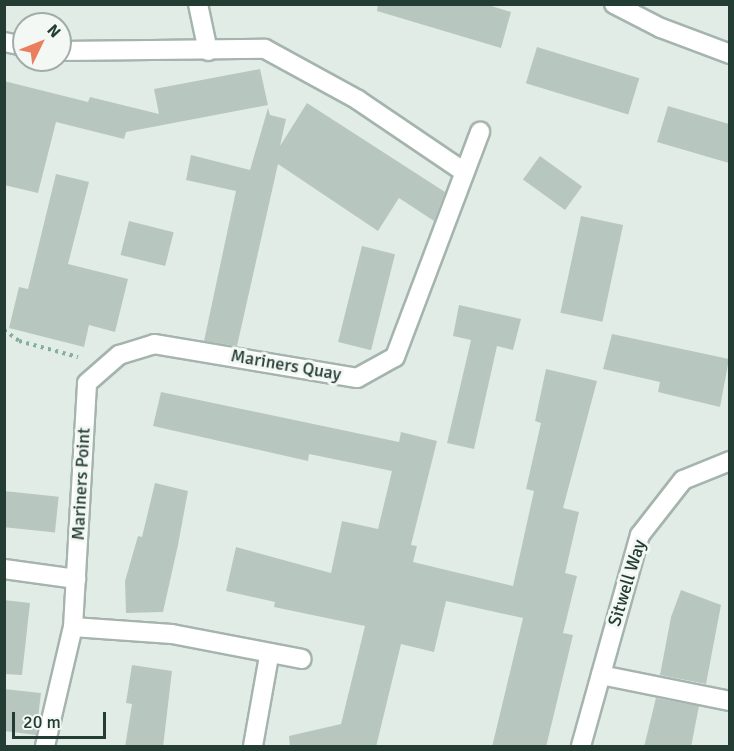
<!DOCTYPE html>
<style>
body{margin:0}
#map{position:relative;width:734px;height:751px;overflow:hidden;background:#e2ece7;font-family:Signika,sans-serif}
div>[style]{position:absolute}
[style*='--x']{left:calc(var(--x)*1px);top:calc(var(--y)*1px);width:calc(var(--w)*1px);rotate:calc(var(--a)*1deg)}
.building>*{inset:0;background:#b8c6c0;transform-origin:0 0}
.path>*{height:4px;margin-top:-2px;transform-origin:0;background:repeating-linear-gradient(90deg,#84ae9f 0 3px,transparent 0 7.5px)}
.roads{filter:drop-shadow(2px 0 #a5b4ae) drop-shadow(-2px 0 #a5b4ae) drop-shadow(0 2px #a5b4ae) drop-shadow(0 -2px #a5b4ae)}
.minor>*{height:18px;margin:-9px;padding:0 9px;transform-origin:9px;border-radius:9px;background:#fff}
span{translate:-50% -50%;white-space:nowrap;text-align:center;line-height:1.15;-webkit-text-stroke:6px #f3f8f5;paint-order:stroke}
.street-label{font-size:18px;color:#233c34}
.frame{position:absolute;inset:0;border:6px solid #233c34;pointer-events:none}
.north{position:absolute;left:12px;top:12px;width:60px;height:60px;box-sizing:border-box;background:#f3f8f5;border:2px solid #a0ada8;border-radius:50%;rotate:47deg;font-size:16px;font-weight:700;line-height:24px;text-align:center;color:#233c34}
.north::after{content:'';display:block;margin:auto;width:21px;height:27px;background:#ec7e60;clip-path:polygon(50% 0,100% 100%,50% 72%,0 100%)}
.scale{position:absolute;left:12px;top:712px;width:94px;height:27px;box-sizing:border-box;border:3px solid #233c34;border-top:0;padding-left:8px;font-size:18px;line-height:21px;white-space:nowrap;color:#233c34;-webkit-text-stroke:4px #f3f8f5;paint-order:stroke}
</style>
<div id="map">
<div class="building">
<i style="clip-path:polygon(378px 4px,485px 4px,511px 12px,501px 48px,377px 11px)"></i>
<i style="left:537px;top:47px;width:107px;height:38px;rotate:17deg"></i>
<i style="clip-path:polygon(260px 69px,268px 105px,126px 132px,124px 139px,56px 122px,38px 193px,4px 185px,4px 81px,88px 102px,90px 97px,159px 114px,154px 89px)"></i>
<i style="clip-path:polygon(307px 103px,445px 192px,434px 221px,399px 198px,378px 231px,278px 164px,237px 346px,204px 341px,236px 191px,186px 180px,191px 155px,250px 170px,268px 108px,270px 115px,286px 119px,280px 146px)"></i>
<i style="clip-path:polygon(668px 106px,729px 124px,729px 163px,657px 142px)"></i>
<i style="left:540px;top:156px;width:52px;height:29px;rotate:36deg"></i>
<i style="clip-path:polygon(56px 174px,89px 182px,68px 264px,128px 279px,115px 332px,89px 325px,84px 347px,9px 328px,19px 287px,28px 289px)"></i>
<i style="left:581px;top:216px;width:43px;height:99px;rotate:12deg"></i>
<i style="left:129px;top:221px;width:46px;height:35px;rotate:14deg"></i>
<i style="left:362px;top:246px;width:34px;height:99px;rotate:14deg"></i>
<i style="clip-path:polygon(459px 305px,521px 319px,513px 350px,497px 346px,474px 449px,447px 443px,471px 340px,453px 336px)"></i>
<i style="clip-path:polygon(612px 334px,729px 359px,720px 407px,658px 392px,660px 382px,603px 369px)"></i>
<i style="clip-path:polygon(546px 369px,597px 381px,563px 508px,579px 512px,565px 573px,577px 576px,563px 633px,573px 635px,546px 747px,492px 747px,523px 618px,446px 601px,434px 652px,401px 644px,376px 747px,290px 747px,289px 736px,341px 724px,365px 626px,274px 607px,275px 602px,226px 591px,236px 547px,331px 573px,342px 521px,378px 529px,392px 471px,309px 454px,308px 461px,153px 426px,161px 392px,399px 442px,401px 432px,437px 441px,411px 545px,417px 546px,413px 562px,513px 586px,534px 491px,526px 489px,541px 423px,535px 421px)"></i>
<i style="clip-path:polygon(155px 483px,188px 491px,178px 545px,163px 612px,126px 613px,125px 581px,138px 536px,142px 537px)"></i>
<i style="left:4px;top:491px;width:55px;height:36px;rotate:6deg"></i>
<i style="clip-path:polygon(681px 590px,721px 605px,706px 684px,660px 675px,671px 617px)"></i>
<i style="clip-path:polygon(4px 600px,30px 603px,22px 675px,4px 674px)"></i>
<i style="clip-path:polygon(132px 665px,172px 671px,163px 747px,125px 747px,132px 704px,126px 703px)"></i>
<i style="clip-path:polygon(4px 689px,41px 693px,36px 735px,4px 731px)"></i>
<i style="clip-path:polygon(656px 698px,699px 706px,691px 747px,644px 747px)"></i>
</div>
<div class="path">
<i style="--x:4;--y:330;--w:19;--a:36"></i>
<i style="--x:19;--y:341;--w:61;--a:15.2"></i>
</div>
<div class="roads">
<div class="minor">
<i style="--x:198;--y:4;--w:48;--a:78"></i>
<i style="--x:614;--y:4;--w:53;--a:27.1"></i>
<i style="--x:661;--y:28;--w:74;--a:20.6"></i>
<i style="--x:4;--y:42;--w:20;--a:11"></i>
<i style="--x:60;--y:51;--w:205;--a:-0.6"></i>
<i style="--x:265;--y:49;--w:106;--a:28.7"></i>
<i style="--x:358;--y:100;--w:127;--a:34.1"></i>
<i style="--x:4;--y:569;--w:73;--a:7.9"></i>
<i style="--x:73;--y:627;--w:99;--a:4"></i>
<i style="--x:172;--y:634;--w:132;--a:10.9"></i>
<i style="--x:601;--y:675;--w:132;--a:11.4"></i>
<i style="--x:45;--y:746;--w:122;--a:-76.8"></i>
<i style="--x:73;--y:627;--w:244;--a:-86.7"></i>
<i style="--x:87;--y:383;--w:43;--a:-41.2"></i>
<i style="--x:119;--y:355;--w:37;--a:-17"></i>
<i style="--x:154;--y:344;--w:206;--a:9.5"></i>
<i style="--x:357;--y:378;--w:43;--a:-28.9"></i>
<i style="--x:395;--y:357;--w:241;--a:-69.3"></i>
<i style="--x:253;--y:746;--w:91;--a:-79.9"></i>
<i style="--x:581;--y:746;--w:219;--a:-74.4"></i>
<i style="--x:640;--y:535;--w:70;--a:-52"></i>
<i style="--x:683;--y:480;--w:51;--a:-22"></i>
</div>
</div>
<div class="street-label">
<span style="left:286px;top:365px;rotate:10deg">Mariners Quay</span>
<span style="left:81px;top:484px;rotate:-87deg">Mariners Point</span>
<span style="left:627px;top:583px;rotate:-73deg">Sitwell Way</span>
</div>
<div class="frame"></div>
<div class="north">N</div>
<div class="scale">20 m</div>
</div>
